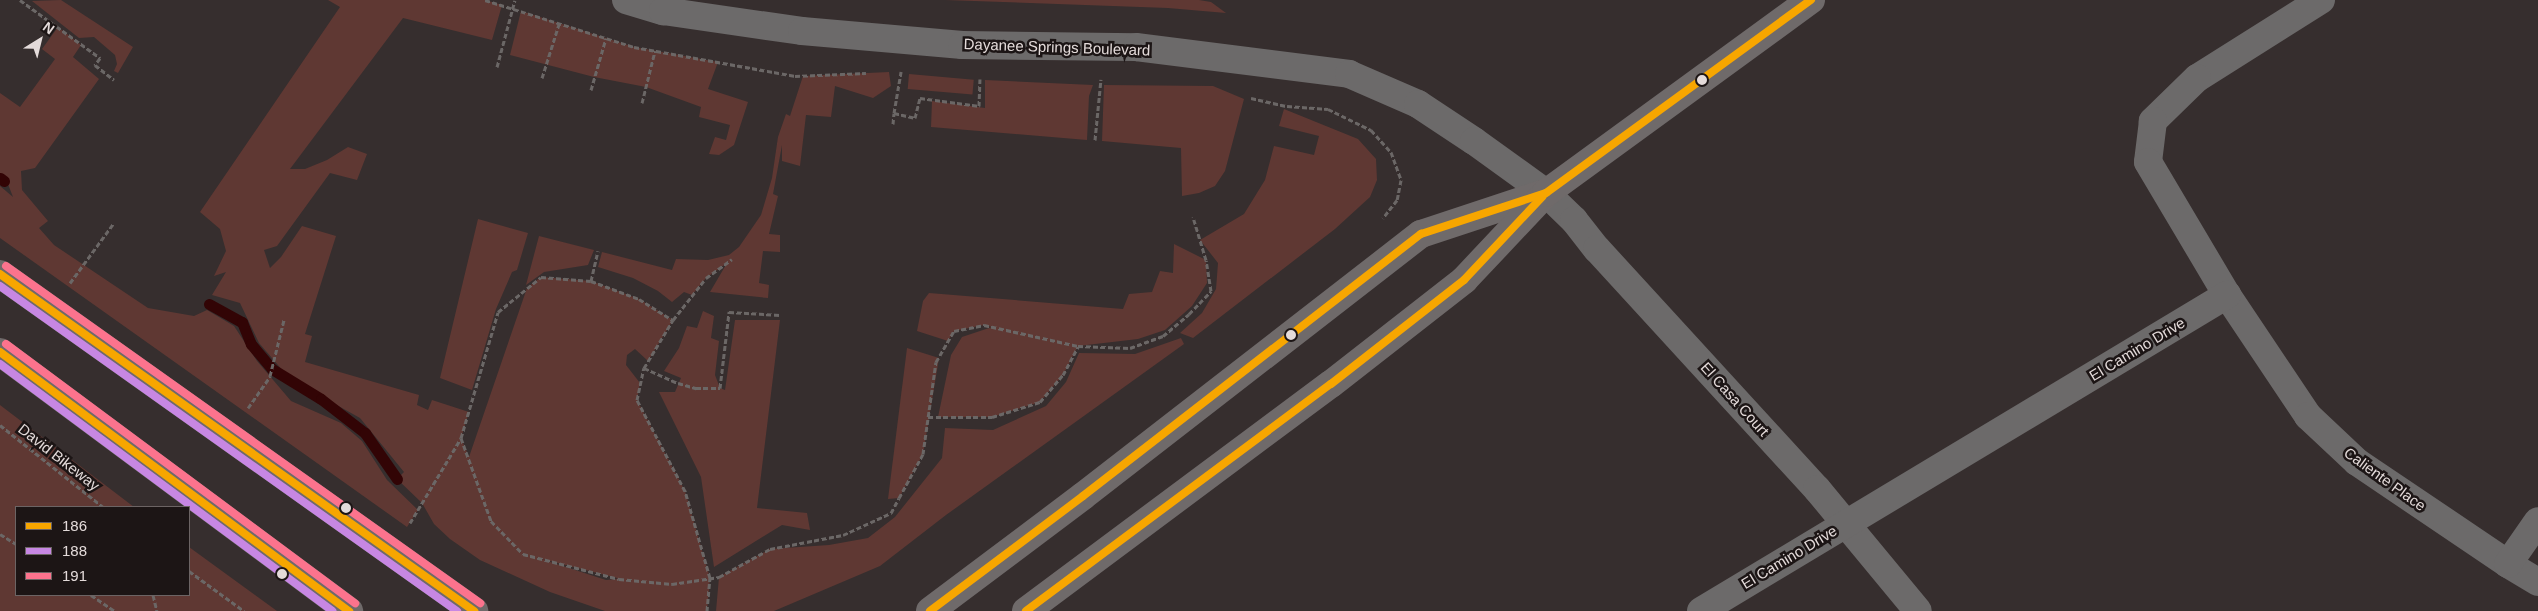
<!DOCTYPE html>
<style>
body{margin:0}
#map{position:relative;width:2538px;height:611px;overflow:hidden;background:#362e2e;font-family:Helvetica,sans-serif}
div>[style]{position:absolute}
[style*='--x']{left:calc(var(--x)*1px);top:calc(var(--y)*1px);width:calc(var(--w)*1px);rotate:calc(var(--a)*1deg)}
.green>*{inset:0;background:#5f3833;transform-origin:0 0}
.stream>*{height:11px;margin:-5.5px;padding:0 5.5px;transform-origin:5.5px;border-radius:5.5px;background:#320405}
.path>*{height:3px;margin-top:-1.5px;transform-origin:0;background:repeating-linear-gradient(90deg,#6b6766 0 5px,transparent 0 7.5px)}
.minor>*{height:28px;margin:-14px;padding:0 14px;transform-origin:14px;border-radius:14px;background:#6c6a6a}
.major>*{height:28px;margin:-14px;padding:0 14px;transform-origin:14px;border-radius:14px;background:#6f6a6a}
.bus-1>*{height:8px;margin:-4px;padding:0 4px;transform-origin:4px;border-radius:4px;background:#f7a600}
.bus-2>*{height:8px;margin:-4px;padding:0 4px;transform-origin:4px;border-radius:4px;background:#c787e3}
.bus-3>*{height:8px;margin:-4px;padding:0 4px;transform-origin:4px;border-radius:4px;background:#fc738d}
.dots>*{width:14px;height:14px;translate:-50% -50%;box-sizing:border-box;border:2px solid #1c1515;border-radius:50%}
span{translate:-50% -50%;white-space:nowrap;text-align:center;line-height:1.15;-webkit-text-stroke:5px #1c1515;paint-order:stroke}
.street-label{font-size:15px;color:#e4dbda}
.legend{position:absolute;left:15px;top:506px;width:175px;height:90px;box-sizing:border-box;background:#1c1515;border:1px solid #6c6464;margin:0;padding:6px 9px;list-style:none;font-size:15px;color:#e4dbda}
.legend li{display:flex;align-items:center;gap:10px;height:25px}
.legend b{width:25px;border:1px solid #6c6464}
.north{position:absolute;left:15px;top:15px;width:50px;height:50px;-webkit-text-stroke:4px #1c1515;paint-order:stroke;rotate:36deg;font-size:14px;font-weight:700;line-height:20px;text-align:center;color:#e4dbda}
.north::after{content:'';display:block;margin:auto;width:18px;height:22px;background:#e4dbda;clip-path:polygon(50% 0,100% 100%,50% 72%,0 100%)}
</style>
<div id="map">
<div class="green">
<i style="clip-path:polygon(61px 0,133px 47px,118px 73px,114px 71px,117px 64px,115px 55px,94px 37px,79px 38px,32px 1px)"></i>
<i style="clip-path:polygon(evenodd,328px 0,485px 0,502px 5px,492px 40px,403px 18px,290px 169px,305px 169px,327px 160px,348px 147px,367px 154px,357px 180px,330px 173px,277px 246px,264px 250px,270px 268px,281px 257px,302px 226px,336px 236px,305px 334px,312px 336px,305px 362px,419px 395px,417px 405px,428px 410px,432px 400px,469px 412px,461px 438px,469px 457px,527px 288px,541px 277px,591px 281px,639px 299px,673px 320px,648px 361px,635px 349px,627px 355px,626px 365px,640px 383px,637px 400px,685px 491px,710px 578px,707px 611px,605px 611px,550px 592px,480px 560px,450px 539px,434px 524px,422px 503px,397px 479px,404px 472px,360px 418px,290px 379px,259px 343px,240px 303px,212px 295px,226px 272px,214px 276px,226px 251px,220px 229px,200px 212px,340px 7px,328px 0,538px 558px,617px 578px,617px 579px,606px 580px,538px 558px)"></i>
<i style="clip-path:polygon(945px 0,1199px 0,1211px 2px,1226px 13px,1168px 8px)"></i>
<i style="clip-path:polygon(521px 11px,634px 47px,718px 62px,708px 89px,748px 102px,734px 145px,719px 155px,709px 154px,715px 137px,726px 140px,730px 125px,699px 117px,701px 107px,646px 87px,594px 77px,510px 55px)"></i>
<i style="clip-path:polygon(58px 27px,81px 45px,73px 57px,99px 79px,35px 168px,21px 171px,22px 190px,48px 221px,39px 228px,54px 245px,148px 308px,194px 316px,207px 310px,234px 326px,257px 361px,291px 401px,341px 423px,362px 441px,387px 480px,418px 510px,407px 527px,0 238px,0 186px,13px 197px,6px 179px,0 175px,0 93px,20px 107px,55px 59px,42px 49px)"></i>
<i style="clip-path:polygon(889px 72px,891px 86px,873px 98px,835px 86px,831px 117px,806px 115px,800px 166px,782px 161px,782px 145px,773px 194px,778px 196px,769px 234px,780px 235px,780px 252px,763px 251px,759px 283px,769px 285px,768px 298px,710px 292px,727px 263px,706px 278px,692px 295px,684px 292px,672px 302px,658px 291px,633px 278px,598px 267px,602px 252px,672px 270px,676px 259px,708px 260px,729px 255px,739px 247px,761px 215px,772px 178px,778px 137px,786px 114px,790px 116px,803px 76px)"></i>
<i style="left:909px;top:74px;width:65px;height:15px;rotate:5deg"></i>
<i style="clip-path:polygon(985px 80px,1093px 85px,1089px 96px,1087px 140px,931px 127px,932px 101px,985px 108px)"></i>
<i style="clip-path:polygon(1104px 85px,1213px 86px,1244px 99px,1225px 171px,1215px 186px,1199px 193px,1182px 196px,1181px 148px,1102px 141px)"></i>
<i style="clip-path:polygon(1284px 109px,1358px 139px,1376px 159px,1377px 180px,1370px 197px,1335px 229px,1193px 338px,1180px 333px,1202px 313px,1216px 289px,1218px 263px,1200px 240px,1244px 214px,1265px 180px,1274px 146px,1314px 155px,1319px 136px,1279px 126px)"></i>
<i style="clip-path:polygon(478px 219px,528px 233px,517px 270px,512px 272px,496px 309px,472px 390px,440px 378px)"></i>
<i style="clip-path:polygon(539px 236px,594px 250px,588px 265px,544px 272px,526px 285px)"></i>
<i style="clip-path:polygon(1174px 244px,1206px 260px,1207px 283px,1192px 306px,1165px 330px,1138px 339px,1078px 346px,1063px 375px,1040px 402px,992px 417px,938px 417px,951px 355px,962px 337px,992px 327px,984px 325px,954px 331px,948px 341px,917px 331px,923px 301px,929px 293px,1123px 309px,1129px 294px,1152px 292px,1160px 271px,1173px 273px)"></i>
<i style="clip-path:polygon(703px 311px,714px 316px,711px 338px,719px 341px,715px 375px,720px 388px,725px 390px,735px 320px,780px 320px,757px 508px,807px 513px,810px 530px,782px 525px,714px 567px,701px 477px,659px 392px,675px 392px,681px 378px,664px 371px,679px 348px,687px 326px,697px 328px)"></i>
<i style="clip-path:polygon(1181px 338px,1184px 344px,946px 515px,880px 566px,774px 611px,716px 611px,719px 577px,770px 549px,829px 545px,868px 538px,895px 517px,942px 458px,945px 428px,993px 430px,1046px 406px,1066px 382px,1079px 353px,1135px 354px)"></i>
<i style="clip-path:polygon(907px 348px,939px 358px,923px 454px,899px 498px,888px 499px)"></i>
<i style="clip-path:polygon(0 405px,134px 507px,16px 507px,16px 595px,189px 595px,189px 547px,277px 611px,0 611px)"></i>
</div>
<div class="stream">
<i style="--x:0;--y:178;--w:5;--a:37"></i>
<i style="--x:209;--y:304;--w:38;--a:29"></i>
<i style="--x:242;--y:322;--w:24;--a:68"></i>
<i style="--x:251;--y:344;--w:33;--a:50"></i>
<i style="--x:272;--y:369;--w:57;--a:31.5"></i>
<i style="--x:321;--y:399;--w:56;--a:37.7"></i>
<i style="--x:365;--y:433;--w:56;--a:55.2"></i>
</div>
<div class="path">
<i style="--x:20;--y:0;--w:99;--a:35.9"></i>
<i style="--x:100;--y:58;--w:9;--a:126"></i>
<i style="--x:95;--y:65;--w:24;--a:38"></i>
<i style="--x:485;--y:0;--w:156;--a:17.5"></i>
<i style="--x:634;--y:47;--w:164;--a:10.2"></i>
<i style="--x:795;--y:76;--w:71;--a:-2.4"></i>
<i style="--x:497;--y:67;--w:69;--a:-75"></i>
<i style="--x:542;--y:78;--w:57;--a:-72.5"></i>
<i style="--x:591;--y:90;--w:54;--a:-73.9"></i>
<i style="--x:1251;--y:98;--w:37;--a:13"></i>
<i style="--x:1287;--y:106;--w:41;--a:4.2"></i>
<i style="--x:1328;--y:109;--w:48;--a:26"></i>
<i style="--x:1371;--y:130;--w:30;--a:48"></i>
<i style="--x:1391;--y:152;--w:30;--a:70"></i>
<i style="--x:1401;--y:180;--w:20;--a:101"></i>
<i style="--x:1397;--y:200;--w:23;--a:128"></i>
<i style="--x:642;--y:103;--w:54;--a:-76"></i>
<i style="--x:894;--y:113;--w:42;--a:-80.3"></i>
<i style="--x:893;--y:124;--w:11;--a:-85"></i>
<i style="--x:894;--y:113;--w:22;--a:13"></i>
<i style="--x:915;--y:118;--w:21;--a:-76"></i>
<i style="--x:920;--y:98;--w:60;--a:7.7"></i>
<i style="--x:979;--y:106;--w:27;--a:-88"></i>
<i style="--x:1095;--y:140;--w:61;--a:-84.4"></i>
<i style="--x:591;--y:281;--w:31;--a:-77"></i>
<i style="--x:70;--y:283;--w:73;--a:-53.9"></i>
<i style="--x:644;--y:368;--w:37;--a:24"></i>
<i style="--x:678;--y:383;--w:19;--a:16"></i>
<i style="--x:696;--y:388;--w:24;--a:0"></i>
<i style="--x:720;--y:388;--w:77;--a:-83.2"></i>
<i style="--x:729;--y:312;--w:51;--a:3.4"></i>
<i style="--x:248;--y:408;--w:39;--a:-55"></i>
<i style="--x:270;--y:376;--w:58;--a:-76"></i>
<i style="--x:928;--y:417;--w:64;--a:0"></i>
<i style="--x:992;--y:417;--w:50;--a:-17.4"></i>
<i style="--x:1040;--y:402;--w:35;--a:-50"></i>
<i style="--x:1063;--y:375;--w:32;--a:-62"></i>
<i style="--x:0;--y:425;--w:132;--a:38.5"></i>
<i style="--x:461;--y:438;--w:131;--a:-73.6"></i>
<i style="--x:498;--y:312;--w:55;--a:-39.1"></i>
<i style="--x:541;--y:277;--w:50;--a:4.6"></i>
<i style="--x:591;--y:281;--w:51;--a:20.6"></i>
<i style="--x:639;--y:299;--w:40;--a:32"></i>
<i style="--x:410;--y:523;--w:99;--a:-59"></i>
<i style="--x:461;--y:438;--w:88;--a:70.1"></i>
<i style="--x:491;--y:521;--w:46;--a:45.9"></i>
<i style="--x:523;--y:554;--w:99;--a:14.6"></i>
<i style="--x:619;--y:579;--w:53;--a:5.4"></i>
<i style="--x:672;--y:584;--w:48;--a:-8.5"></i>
<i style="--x:719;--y:577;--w:58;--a:-28.8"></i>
<i style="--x:770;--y:549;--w:74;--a:-10.9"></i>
<i style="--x:843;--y:535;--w:53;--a:-24.6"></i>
<i style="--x:891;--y:513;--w:17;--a:-62"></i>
<i style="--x:899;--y:498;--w:50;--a:-61.4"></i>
<i style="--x:923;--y:454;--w:93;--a:-82"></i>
<i style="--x:936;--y:362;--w:36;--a:-60"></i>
<i style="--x:954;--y:331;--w:31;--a:-11"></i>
<i style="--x:984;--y:325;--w:96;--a:12.6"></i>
<i style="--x:1078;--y:346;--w:52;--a:2.2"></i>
<i style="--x:1130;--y:348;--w:35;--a:-20"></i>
<i style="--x:1163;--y:336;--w:34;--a:-40"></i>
<i style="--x:1189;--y:314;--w:32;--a:-46"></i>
<i style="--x:1211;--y:291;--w:31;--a:-99"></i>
<i style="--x:1206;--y:260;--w:45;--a:-106.8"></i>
<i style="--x:0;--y:534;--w:19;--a:32"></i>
<i style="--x:189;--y:571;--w:68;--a:36"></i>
<i style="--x:91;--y:595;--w:29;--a:34"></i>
<i style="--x:153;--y:595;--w:16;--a:76"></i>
<i style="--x:707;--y:611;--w:33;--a:-85"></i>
<i style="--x:710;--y:578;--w:91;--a:-106"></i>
<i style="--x:685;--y:491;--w:103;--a:-117.8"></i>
<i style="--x:637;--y:400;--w:33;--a:-78"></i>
<i style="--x:644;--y:368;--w:56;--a:-58.9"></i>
<i style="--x:673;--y:320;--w:53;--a:-51.8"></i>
<i style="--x:706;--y:278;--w:32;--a:-36"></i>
</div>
<div class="minor">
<i style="--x:626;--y:0;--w:39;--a:17"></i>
<i style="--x:663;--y:11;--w:140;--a:8.2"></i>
<i style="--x:802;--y:31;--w:161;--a:5"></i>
<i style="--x:962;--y:45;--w:174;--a:0.7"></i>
<i style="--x:1136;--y:47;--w:215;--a:7.2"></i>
<i style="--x:1349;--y:74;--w:75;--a:23.5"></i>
<i style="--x:1418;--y:104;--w:67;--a:33.5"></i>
<i style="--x:1474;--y:141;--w:89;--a:35.8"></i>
<i style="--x:1546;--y:193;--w:39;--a:44"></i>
<i style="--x:1574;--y:220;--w:37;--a:52"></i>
<i style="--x:1597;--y:249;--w:326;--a:47.5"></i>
<i style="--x:1817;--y:489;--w:158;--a:50.4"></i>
<i style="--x:2321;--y:0;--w:146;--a:147.8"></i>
<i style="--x:2197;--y:78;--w:62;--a:135.7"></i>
<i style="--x:2153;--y:121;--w:41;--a:97"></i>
<i style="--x:2148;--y:162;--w:155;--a:59.3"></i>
<i style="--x:2227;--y:295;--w:146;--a:56.2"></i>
<i style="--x:2308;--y:416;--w:67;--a:43.2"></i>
<i style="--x:2357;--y:462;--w:182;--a:34"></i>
<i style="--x:2508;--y:564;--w:35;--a:31"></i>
<i style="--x:2508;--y:564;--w:52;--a:-55.1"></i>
<i style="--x:1701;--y:611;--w:614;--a:-31"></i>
</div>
<div class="major">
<i style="--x:0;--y:274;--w:582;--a:35.41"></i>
<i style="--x:0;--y:352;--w:435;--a:36.6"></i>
<i style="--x:930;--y:611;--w:191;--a:-36.9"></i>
<i style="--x:1083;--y:496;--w:428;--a:-37.8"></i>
<i style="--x:1421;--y:234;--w:127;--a:-18.3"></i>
<i style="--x:1026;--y:611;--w:380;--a:-36.7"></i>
<i style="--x:1331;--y:384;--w:169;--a:-38"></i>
<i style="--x:1464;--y:280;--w:120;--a:-46.7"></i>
<i style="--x:1546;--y:193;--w:328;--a:-36.1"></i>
</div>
<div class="bus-1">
<i style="--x:0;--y:274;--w:582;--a:35.41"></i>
<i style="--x:0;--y:352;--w:435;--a:36.6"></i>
<i style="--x:930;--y:611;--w:191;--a:-36.9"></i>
<i style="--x:1083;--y:496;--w:428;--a:-37.8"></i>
<i style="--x:1421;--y:234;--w:132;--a:-18.2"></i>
<i style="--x:1546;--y:193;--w:328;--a:-36.1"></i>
<i style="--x:1026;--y:611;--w:380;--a:-36.7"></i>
<i style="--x:1331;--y:384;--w:169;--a:-38"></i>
<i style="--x:1464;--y:280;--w:115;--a:-46.8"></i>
</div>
<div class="bus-2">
<i style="--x:0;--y:286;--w:561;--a:35.42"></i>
<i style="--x:0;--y:364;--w:414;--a:36.6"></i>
</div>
<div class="bus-3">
<i style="--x:6;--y:266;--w:582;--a:35.41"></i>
<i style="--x:6;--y:344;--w:435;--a:36.6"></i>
</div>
<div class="dots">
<i style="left:1702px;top:80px;background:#e4dbda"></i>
<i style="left:1291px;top:335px;background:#e4dbda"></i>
<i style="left:346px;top:508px;background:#e4dbda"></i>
<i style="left:282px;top:574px;background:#e4dbda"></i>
</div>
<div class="street-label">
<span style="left:1057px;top:47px;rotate:2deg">Dayanee Springs Boulevard</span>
<span style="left:2137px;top:349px;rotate:-31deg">El Camino Drive</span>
<span style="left:1735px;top:399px;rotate:48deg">El Casa Court</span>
<span style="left:59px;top:457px;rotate:38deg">David Bikeway</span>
<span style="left:2385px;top:479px;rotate:36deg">Caliente Place</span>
<span style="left:1789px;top:557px;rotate:-31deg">El Camino Drive</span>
</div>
<ul class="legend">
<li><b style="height:6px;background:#f7a600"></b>186</li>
<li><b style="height:6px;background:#c787e3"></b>188</li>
<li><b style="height:6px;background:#fc738d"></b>191</li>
</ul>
<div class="north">N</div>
</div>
